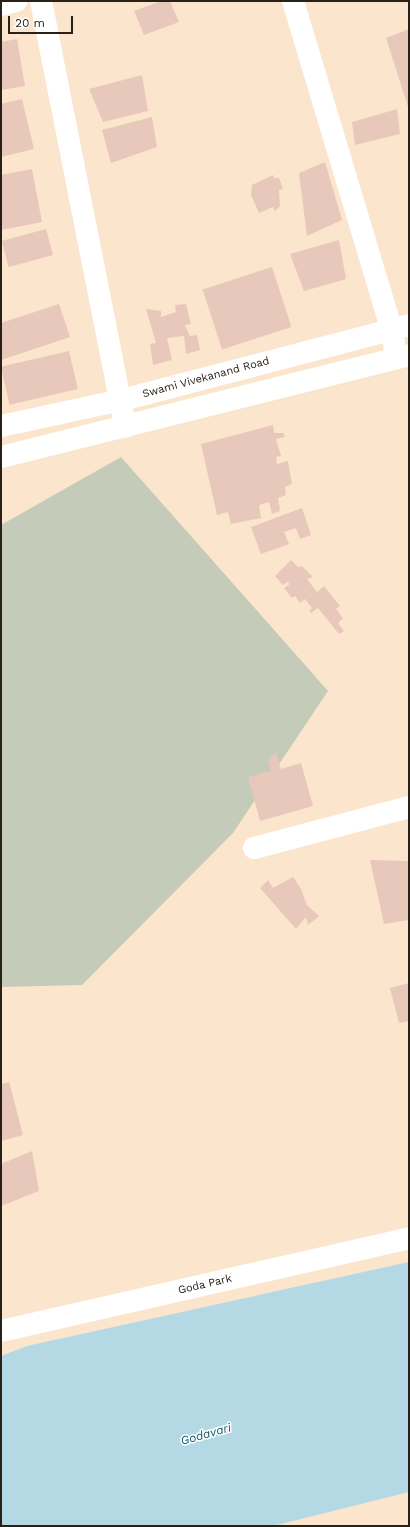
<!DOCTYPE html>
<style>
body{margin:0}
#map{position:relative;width:410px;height:1527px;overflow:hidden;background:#fbe5cc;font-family:"Work Sans",sans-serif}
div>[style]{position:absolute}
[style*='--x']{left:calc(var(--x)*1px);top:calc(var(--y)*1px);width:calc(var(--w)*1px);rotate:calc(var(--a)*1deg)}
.green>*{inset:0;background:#c4cbb8}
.water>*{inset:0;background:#b4d9e5}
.building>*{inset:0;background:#e9c8bc;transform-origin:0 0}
.street>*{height:22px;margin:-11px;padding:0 11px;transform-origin:11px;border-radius:11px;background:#fff}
.secondary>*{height:22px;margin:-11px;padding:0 11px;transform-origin:11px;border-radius:11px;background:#fff}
span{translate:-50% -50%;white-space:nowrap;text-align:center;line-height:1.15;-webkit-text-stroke:3px #fff;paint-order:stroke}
.street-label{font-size:11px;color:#292118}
.water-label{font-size:12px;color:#0b5668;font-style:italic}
.frame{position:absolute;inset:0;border:2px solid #292118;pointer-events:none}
.scale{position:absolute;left:8px;top:16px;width:65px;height:18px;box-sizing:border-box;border:2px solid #292118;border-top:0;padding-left:5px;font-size:12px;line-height:14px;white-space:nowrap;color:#292118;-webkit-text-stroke:3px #fff;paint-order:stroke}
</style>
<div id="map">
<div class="green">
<i style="clip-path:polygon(121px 457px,328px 691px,233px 833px,82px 985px,1px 987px,1px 525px)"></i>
</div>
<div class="water">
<i style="clip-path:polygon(409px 1262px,409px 1492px,273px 1526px,1px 1526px,1px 1356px,27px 1346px)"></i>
</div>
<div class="building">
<i style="clip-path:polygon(161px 1px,170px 1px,179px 22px,144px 35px,134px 11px)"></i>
<i style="clip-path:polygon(409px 29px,409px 110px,386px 38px)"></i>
<i style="clip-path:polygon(17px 39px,25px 86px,1px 90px,1px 42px)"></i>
<i style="clip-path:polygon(142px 75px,148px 111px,103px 122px,89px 89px)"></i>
<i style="clip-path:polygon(22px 99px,34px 149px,1px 157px,1px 104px)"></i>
<i style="clip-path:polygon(397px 109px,400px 134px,355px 145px,352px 122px)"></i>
<i style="clip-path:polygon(152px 117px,157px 147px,111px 163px,102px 130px)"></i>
<i style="clip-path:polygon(325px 162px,342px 220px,307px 236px,299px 173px)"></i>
<i style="clip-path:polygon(32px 169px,42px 222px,1px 230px,1px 175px)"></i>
<i style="clip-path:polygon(273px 175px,274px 178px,279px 178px,283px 189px,279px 190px,280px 206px,275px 211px,273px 207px,259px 213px,251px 195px,252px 185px)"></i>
<i style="left:46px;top:229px;width:27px;height:46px;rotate:75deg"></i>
<i style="clip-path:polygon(339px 240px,346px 279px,304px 291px,290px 254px)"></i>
<i style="left:272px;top:267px;width:63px;height:73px;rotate:72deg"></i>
<i style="clip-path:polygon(59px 304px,70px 337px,1px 360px,1px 323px)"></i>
<i style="clip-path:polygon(186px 304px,191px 324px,185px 325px,190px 336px,197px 335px,200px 350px,186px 354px,184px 336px,167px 338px,172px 360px,153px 365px,150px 344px,156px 343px,146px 309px,161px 311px,161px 317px,176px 312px,175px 305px)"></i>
<i style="left:69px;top:351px;width:39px;height:70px;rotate:77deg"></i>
<i style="clip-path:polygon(273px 425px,274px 433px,283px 433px,285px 437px,276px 439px,281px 456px,276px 457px,277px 464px,288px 461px,292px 484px,285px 487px,286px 495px,278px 498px,280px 511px,272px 514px,269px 502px,259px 505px,261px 518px,231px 524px,228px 512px,217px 515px,201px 444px)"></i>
<i style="clip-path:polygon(302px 508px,311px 535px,300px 539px,296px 528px,284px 532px,289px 544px,261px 554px,251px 527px)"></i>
<i style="clip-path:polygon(291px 560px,298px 567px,302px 566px,313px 577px,307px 579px,317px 592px,324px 586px,340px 606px,336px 609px,343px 618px,338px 623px,344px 631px,339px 634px,318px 608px,311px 613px,309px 611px,312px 608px,305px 599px,300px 603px,295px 596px,292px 598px,284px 588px,290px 584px,287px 582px,283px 585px,275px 576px)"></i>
<i style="clip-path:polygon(276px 752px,281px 769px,301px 763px,313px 806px,260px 821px,248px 777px,271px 771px,268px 760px)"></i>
<i style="clip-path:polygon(370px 860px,409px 861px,409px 920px,384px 924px)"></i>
<i style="clip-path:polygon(293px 877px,301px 889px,307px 905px,319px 916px,308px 925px,306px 917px,296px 929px,260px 888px,268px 880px,273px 888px)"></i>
<i style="clip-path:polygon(409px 983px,409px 1021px,399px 1023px,390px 988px)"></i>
<i style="clip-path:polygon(9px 1082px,23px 1135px,1px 1141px,1px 1084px)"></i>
<i style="clip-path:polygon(32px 1151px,39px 1191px,1px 1206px,1px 1164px)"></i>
</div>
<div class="street">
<i style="--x:41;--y:1;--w:434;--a:78.8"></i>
<i style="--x:293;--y:1;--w:344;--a:73.3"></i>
<i style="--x:392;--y:330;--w:28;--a:82"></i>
<i style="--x:1;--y:5;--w:16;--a:-15"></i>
<i style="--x:254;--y:848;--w:160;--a:-14.8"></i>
<i style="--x:1;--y:1331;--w:418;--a:-12.8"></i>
</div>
<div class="secondary">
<i style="--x:1;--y:426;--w:120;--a:-12.1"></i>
<i style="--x:118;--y:401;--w:301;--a:-14.6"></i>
<i style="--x:1;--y:457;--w:421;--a:-14"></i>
</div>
<div class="street-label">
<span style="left:206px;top:378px;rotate:-15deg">Swami Vivekanand Road</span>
<span style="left:205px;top:1285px;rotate:-13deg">Goda Park</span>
</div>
<div class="water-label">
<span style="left:206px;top:1435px;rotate:-16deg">Godavari</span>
</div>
<div class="frame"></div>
<div class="scale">20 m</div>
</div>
